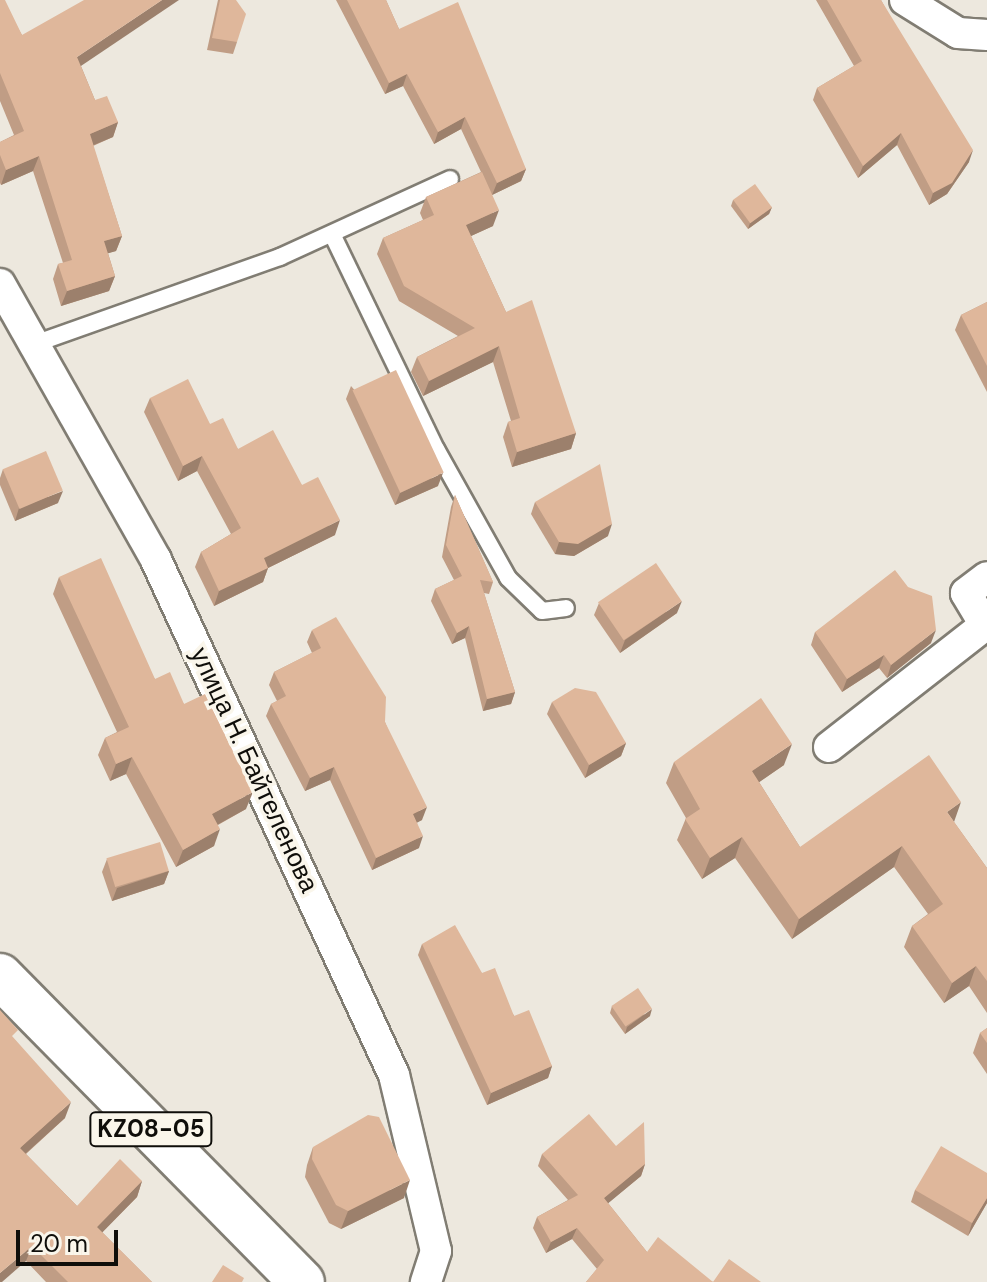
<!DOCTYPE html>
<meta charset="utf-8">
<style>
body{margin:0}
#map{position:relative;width:987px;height:1282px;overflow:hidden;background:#ede8de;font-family:"DM Sans",sans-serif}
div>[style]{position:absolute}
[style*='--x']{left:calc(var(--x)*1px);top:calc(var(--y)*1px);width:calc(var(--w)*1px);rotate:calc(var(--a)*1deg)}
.roads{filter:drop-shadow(2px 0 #817d73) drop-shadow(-2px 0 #817d73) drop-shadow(0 2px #817d73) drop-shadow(0 -2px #817d73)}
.service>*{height:16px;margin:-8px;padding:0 8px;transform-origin:8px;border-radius:8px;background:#fff}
.minor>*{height:30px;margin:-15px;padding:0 15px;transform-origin:15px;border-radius:15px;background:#fff}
.primary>*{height:44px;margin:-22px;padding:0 22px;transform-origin:22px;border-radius:22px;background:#fff}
.wall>*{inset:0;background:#c09d85}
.shaded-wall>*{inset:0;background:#9c806c}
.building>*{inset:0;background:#dfb79b;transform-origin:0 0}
span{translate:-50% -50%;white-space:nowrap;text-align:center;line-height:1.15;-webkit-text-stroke:7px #faf6eb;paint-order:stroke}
.shield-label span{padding:2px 6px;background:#faf6eb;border:2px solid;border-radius:6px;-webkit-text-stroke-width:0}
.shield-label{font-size:24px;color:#0f0e0a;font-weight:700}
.street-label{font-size:26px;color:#0f0e0a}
.scale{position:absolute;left:16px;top:1230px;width:102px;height:36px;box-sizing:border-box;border:4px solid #0f0e0a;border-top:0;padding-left:10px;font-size:24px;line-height:28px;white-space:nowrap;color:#0f0e0a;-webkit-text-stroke:6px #faf6eb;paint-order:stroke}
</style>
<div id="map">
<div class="roads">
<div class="service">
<i style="--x:332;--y:234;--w:239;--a:64.2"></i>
<i style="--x:436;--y:449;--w:148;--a:60.8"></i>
<i style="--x:508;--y:578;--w:47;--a:44.1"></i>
<i style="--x:542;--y:611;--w:24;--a:-7"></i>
<i style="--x:34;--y:344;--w:261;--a:-19.5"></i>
<i style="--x:280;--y:257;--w:187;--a:-24.6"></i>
</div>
<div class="minor">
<i style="--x:905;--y:0;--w:62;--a:31.9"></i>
<i style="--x:958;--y:33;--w:29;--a:4"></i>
<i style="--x:0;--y:284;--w:317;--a:60.5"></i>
<i style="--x:156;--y:560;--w:567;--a:65.2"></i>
<i style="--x:394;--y:1075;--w:181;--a:76.6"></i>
<i style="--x:436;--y:1251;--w:33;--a:108"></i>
<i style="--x:829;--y:747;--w:198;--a:-38"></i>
<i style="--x:985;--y:625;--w:37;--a:-121"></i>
<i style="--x:966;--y:593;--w:26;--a:-37"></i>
</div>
<div class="primary">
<i style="--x:0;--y:976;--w:430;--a:45.4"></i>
</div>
</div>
<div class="wall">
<i style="clip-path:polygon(0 0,22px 35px,81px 66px,95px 100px,118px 122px,113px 137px,93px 146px,122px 236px,116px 251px,108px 253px,115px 276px,109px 291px,61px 306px,53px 279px,58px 264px,63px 263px,33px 171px,1px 185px,0 183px,0 142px,14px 135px,0 101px)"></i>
<i style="clip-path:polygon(218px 0,236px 0,237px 42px,233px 54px,207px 50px)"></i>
<i style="clip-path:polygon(336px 0,386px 0,399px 29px,526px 169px,521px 181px,492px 195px,493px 226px,471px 236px,506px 312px,576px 433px,571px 449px,512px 467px,503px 437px,508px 422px,511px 421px,493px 362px,423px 396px,411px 372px,417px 357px,458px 336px,399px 301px,377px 254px,383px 238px,423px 220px,420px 213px,426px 197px,481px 172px,461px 129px,434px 144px,403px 86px,385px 94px)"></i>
<i style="clip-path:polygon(816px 0,881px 0,969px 162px,947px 194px,929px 205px,897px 145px,858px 178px,813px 100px,817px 88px,854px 66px)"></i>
<i style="clip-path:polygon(733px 200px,772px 207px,769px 214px,748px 229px,731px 206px)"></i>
<i style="clip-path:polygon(987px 302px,987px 392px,955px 330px,961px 315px)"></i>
<i style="clip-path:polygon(351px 386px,438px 486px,395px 505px,346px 399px)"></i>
<i style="clip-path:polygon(150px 398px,210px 424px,238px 449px,302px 485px,335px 535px,268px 568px,263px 582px,214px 606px,195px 567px,201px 552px,231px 534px,197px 471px,178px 481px,144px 412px)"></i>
<i style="clip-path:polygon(3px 469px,58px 503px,15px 521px,0 485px,0 478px)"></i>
<i style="clip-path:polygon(455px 495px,493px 582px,489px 594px,484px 593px,515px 692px,511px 704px,483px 711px,465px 638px,452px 644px,431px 601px,435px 589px,454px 580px,442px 557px,451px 507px)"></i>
<i style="clip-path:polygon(535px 502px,608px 536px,574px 556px,555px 554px,531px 514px)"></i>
<i style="clip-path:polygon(59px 577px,155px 679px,184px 704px,246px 809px,218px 825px,214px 846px,176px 867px,126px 774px,110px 781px,98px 755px,105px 738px,117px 732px,53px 594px)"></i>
<i style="clip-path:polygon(599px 603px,677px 613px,620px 653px,594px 615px)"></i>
<i style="clip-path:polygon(312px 630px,385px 722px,422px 820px,417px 822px,419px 848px,372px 870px,330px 780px,305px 791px,266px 716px,271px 704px,277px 701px,269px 685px,274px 672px,312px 653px,307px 642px)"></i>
<i style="clip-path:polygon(815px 632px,931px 643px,887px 678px,879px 668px,842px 692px,811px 645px)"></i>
<i style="clip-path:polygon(552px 702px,626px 743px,621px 756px,585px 778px,547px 714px)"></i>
<i style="clip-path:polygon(674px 762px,784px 765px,759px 782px,800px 847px,954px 822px,987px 868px,987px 1013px,969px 986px,944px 1003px,904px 947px,912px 926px,928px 914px,894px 867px,792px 939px,735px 858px,702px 879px,677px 840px,686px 818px,666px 783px)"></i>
<i style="clip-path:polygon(107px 859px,169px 871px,164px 884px,112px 901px,102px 872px)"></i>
<i style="clip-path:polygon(422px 944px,482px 973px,552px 1066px,548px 1078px,487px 1105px,418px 955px)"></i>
<i style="clip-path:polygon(612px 1006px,650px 1016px,625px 1034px,610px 1013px)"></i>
<i style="clip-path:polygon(987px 1028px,987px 1074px,973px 1053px,980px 1033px)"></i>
<i style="clip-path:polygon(15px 1040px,65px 1118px,26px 1154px,77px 1206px,142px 1181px,137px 1197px,102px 1232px,152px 1282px,46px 1282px,26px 1261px)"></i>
<i style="clip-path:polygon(616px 1146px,645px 1164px,641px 1176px,608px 1203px,647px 1252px,713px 1282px,761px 1282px,586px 1282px,597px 1269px,572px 1239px,546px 1253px,533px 1228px,537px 1217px,568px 1200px,538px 1166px,542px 1154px)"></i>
<i style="clip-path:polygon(313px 1147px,404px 1198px,341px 1229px,329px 1223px,305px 1177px,307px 1165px)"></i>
<i style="clip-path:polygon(987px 1173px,987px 1203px,968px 1236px,911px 1202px,915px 1190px)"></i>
</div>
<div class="shaded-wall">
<i style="clip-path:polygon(162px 0,179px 0,72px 72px,77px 57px)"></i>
<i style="clip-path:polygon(407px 74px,403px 86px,385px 94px,389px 83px)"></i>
<i style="clip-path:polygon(465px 117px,461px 129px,434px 144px,438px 132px)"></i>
<i style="clip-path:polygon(118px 122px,113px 137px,84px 149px,90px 134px)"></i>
<i style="clip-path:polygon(901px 133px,897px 145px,858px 178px,863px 166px)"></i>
<i style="clip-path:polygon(973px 150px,969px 162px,947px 194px,929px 205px,933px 193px)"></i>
<i style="clip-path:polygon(39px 156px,33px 171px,1px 185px,6px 170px)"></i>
<i style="clip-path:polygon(526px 169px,521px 181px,492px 195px,497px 183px)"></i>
<i style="clip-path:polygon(772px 207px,769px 214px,748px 229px,750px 223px)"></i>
<i style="clip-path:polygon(499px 210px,493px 226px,460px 241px,466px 225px)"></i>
<i style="clip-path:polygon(122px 236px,116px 251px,99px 256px,104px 241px)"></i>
<i style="clip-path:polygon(115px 276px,109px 291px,61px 306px,67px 291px)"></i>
<i style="clip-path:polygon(499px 346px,493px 362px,423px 396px,429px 381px)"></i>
<i style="clip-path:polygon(576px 433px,571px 449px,512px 467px,517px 452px)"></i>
<i style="clip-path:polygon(202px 456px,197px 471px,178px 481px,183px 466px)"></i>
<i style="clip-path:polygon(443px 473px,438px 486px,395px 505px,400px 493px)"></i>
<i style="clip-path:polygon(63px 491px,58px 503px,15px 521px,19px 508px)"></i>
<i style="clip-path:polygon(340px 520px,335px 535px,268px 568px,263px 582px,214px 606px,219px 591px,264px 558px)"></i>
<i style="clip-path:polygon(612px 524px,608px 536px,574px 556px,555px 554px,559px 542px)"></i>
<i style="clip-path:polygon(682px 601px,677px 613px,620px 653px,625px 640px)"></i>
<i style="clip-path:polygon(469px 626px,465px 638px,452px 644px,457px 633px)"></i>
<i style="clip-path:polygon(936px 630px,931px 643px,887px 678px,891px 665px)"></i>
<i style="clip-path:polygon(884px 655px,879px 668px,842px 692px,847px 679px)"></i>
<i style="clip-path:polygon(515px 692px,511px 704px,483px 711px,487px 699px)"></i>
<i style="clip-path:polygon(626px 743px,621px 756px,585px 778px,589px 765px)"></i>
<i style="clip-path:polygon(792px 744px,784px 765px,745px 792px,752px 771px)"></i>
<i style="clip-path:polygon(132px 757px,126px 774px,110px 781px,116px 764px)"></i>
<i style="clip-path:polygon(334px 767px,330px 780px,305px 791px,310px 778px)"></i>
<i style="clip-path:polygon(253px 792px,246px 809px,206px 831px,212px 814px)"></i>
<i style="clip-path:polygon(961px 802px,954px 822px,947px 812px)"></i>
<i style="clip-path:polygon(427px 807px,422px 820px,409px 827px,413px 814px)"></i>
<i style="clip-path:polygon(220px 829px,214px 846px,176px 867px,183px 850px)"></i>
<i style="clip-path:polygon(423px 836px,419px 848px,372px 870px,376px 858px)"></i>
<i style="clip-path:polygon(742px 837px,735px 858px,702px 879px,710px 858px)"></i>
<i style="clip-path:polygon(902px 846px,894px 867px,792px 939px,799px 919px)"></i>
<i style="clip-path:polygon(169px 871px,164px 884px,112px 901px,117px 888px)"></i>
<i style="clip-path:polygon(976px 966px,969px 986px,944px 1003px,952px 983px)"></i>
<i style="clip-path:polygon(652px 1009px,650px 1016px,625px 1034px,627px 1027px)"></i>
<i style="clip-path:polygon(552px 1066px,548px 1078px,487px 1105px,491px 1093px)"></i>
<i style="clip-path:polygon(71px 1102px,65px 1118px,14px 1164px,20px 1148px)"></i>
<i style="clip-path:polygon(645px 1164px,641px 1176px,600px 1210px,604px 1198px)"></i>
<i style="clip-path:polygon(410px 1180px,404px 1198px,341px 1229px,348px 1211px)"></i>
<i style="clip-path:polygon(142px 1181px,137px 1197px,92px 1243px,97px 1227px)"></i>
<i style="clip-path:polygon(987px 1198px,987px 1203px,968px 1236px,972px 1223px)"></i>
<i style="clip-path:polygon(577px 1228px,572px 1239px,546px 1253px,551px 1242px)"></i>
<i style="clip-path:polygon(32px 1246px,26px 1261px,2px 1282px,0 1282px,0 1273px)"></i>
</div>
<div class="building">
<i style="clip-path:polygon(0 0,5px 0,22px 35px,84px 0,162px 0,77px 57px,95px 100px,107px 96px,118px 122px,90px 134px,122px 236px,104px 241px,115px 276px,67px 291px,58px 264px,72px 260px,39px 156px,6px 170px,0 155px,0 142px,24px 131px,0 73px)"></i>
<i style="clip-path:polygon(220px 0,236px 0,246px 14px,237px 42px,212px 38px)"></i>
<i style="clip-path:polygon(347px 0,386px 0,399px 29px,458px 2px,526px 169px,497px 183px,465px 117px,438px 132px,407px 74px,389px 83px)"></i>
<i style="clip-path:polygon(827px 0,881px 0,973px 150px,952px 183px,933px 193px,901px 133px,863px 166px,817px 88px,862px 61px)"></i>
<i style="clip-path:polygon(482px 172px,499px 210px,466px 225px,506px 312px,532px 300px,576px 433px,517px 452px,508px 422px,520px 418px,499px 346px,429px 381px,417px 357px,475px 328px,404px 286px,383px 238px,434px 215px,426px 197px)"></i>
<i style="left:755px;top:184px;width:29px;height:27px;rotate:54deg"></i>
<i style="clip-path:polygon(987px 302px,987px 366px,961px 315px)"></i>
<i style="left:396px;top:370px;width:113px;height:48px;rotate:65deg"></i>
<i style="clip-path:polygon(188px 379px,210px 424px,223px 418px,238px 449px,273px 430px,302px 485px,318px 477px,340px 520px,264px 558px,268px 568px,219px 591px,201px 552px,241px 528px,202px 456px,183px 466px,150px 398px)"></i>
<i style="left:46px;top:451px;width:43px;height:47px;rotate:67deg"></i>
<i style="clip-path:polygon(600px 464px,612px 524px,578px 544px,559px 542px,535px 502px)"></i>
<i style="clip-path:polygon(455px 495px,493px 582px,480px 580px,515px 692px,487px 699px,469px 626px,457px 633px,435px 589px,462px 576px,446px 545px)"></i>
<i style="clip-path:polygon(101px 558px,155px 679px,170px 672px,184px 704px,205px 694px,253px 792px,212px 814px,220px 829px,183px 850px,132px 757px,116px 764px,105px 738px,129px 727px,59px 577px)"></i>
<i style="left:656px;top:563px;width:46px;height:70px;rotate:56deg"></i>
<i style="clip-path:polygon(895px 570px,908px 587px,932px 596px,936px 630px,891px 665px,884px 655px,847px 679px,815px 632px)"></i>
<i style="clip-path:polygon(336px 617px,386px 697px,385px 722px,427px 807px,413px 814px,423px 836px,376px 858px,334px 767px,310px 778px,271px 704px,286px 696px,274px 672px,321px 648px,312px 630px)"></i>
<i style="clip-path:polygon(575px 688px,596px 692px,626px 743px,589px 765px,552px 702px)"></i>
<i style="clip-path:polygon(761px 698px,792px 744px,752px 771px,800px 847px,929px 755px,961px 802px,947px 812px,987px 868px,987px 981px,976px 966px,952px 983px,912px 926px,943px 904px,902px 846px,799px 919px,742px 837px,710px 858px,685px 819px,700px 809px,674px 762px)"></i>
<i style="left:160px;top:842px;width:30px;height:56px;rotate:73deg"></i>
<i style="clip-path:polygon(455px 925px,482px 973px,495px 968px,514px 1016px,529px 1010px,552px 1066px,491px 1093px,422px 944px)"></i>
<i style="left:638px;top:988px;width:25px;height:32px;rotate:56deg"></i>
<i style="clip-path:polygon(0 1010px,18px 1030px,12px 1036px,71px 1102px,20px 1148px,77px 1206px,120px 1159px,142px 1181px,97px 1227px,152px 1282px,68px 1282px,32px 1246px,0 1273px)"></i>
<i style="clip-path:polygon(987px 1028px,987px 1043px,980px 1033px)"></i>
<i style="clip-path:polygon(589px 1114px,616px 1146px,644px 1122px,645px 1164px,604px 1198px,647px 1252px,658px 1237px,713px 1282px,729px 1259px,761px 1282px,586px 1282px,604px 1260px,577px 1228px,551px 1242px,537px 1217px,578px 1195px,542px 1154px)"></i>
<i style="clip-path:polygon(368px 1115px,379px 1117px,410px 1180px,348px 1211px,336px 1205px,312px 1159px,313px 1147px)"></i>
<i style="clip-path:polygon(941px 1146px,987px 1173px,987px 1198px,972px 1223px,915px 1190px)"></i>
<i style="clip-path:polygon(223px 1265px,244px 1278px,242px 1282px,212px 1282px)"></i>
</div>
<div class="shield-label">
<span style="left:151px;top:1129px">KZ08-05</span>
</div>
<div class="street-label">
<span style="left:254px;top:770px;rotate:65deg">улица Н. Байтеленова</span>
</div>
<div class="scale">20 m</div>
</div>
